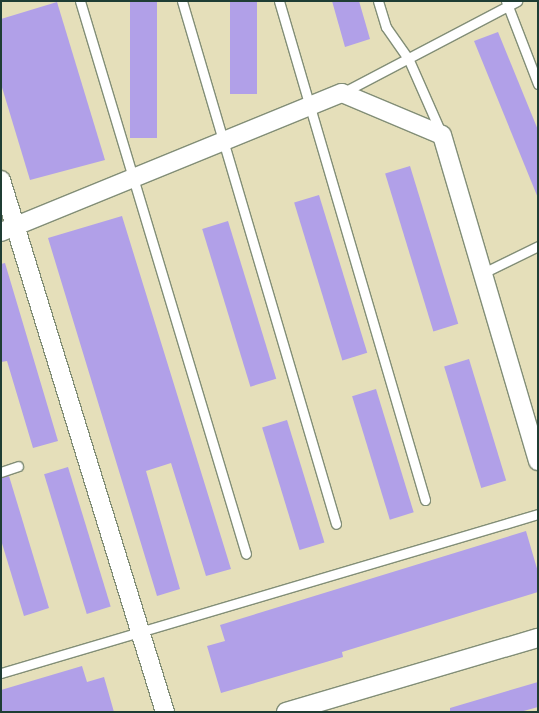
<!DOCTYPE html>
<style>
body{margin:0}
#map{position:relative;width:539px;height:713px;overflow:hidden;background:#e5dfba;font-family:Delius,sans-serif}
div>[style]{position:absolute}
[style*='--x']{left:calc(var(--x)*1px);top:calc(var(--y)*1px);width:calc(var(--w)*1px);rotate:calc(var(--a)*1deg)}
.building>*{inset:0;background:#b1a0e8;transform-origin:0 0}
.roads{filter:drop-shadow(1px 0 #828e77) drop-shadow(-1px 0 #828e77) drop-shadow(0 1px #828e77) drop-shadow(0 -1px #828e77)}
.lane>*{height:9px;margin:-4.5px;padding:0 4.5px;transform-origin:4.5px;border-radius:4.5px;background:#fff}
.street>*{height:18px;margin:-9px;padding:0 9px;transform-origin:9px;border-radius:9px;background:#fff}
span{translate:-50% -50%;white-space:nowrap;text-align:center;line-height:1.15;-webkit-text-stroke:4.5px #fcf5e5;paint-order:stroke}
.frame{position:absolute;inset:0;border:2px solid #1f3d34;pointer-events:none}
</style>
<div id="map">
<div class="building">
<i style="left:130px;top:1px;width:27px;height:137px"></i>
<i style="left:230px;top:1px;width:27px;height:93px"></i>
<i style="clip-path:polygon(332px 1px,359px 1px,370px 39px,345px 47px)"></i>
<i style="clip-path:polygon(57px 2px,105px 160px,30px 180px,1px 84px,1px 19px)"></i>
<i style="clip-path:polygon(498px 32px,538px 130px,538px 198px,474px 41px)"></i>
<i style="left:410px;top:166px;width:165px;height:26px;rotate:73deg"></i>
<i style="left:319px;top:195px;width:165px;height:26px;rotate:73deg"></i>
<i style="clip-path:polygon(122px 216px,231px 569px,206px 576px,171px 463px,146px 471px,180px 589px,157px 596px,48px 238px)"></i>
<i style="left:228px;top:221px;width:165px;height:27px;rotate:73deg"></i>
<i style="clip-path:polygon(5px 263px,58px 441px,33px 448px,7px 361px,1px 362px,1px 264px)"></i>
<i style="left:469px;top:359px;width:127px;height:26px;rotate:73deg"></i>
<i style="left:376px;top:389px;width:129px;height:25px;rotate:73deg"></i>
<i style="left:287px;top:420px;width:128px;height:26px;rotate:73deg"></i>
<i style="left:68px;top:467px;width:146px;height:25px;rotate:73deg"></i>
<i style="clip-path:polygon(9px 476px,49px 608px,24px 616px,1px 540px,1px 478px)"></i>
<i style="clip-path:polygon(526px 531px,538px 572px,538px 592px,342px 652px,343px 657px,221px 693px,207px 646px,225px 641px,220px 625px)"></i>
<i style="clip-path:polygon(82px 666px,87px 682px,104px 677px,114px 712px,1px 712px,1px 690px)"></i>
<i style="clip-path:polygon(538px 682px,538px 707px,520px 712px,450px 712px,450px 708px)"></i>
</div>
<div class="roads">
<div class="lane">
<i style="--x:80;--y:1;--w:577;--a:73.29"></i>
<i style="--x:182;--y:1;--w:545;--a:73.59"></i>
<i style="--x:279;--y:1;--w:520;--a:73.69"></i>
<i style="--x:378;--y:1;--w:27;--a:73"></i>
<i style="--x:386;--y:27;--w:38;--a:55"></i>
<i style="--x:408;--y:58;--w:84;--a:66.2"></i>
<i style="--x:506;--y:1;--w:89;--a:68.9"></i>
<i style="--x:342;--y:93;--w:198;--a:-27.7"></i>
<i style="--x:483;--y:273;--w:61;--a:-26.1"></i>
<i style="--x:1;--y:472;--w:18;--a:-19"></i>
<i style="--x:1;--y:673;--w:560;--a:-16.49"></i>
</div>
<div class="street">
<i style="--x:1;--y:180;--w:557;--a:72.87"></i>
<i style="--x:1;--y:232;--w:368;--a:-22.2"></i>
<i style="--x:342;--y:93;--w:108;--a:22.8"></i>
<i style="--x:442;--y:135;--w:340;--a:73.6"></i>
<i style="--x:286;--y:712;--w:263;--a:-16.4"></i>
</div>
</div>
<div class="frame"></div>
</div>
